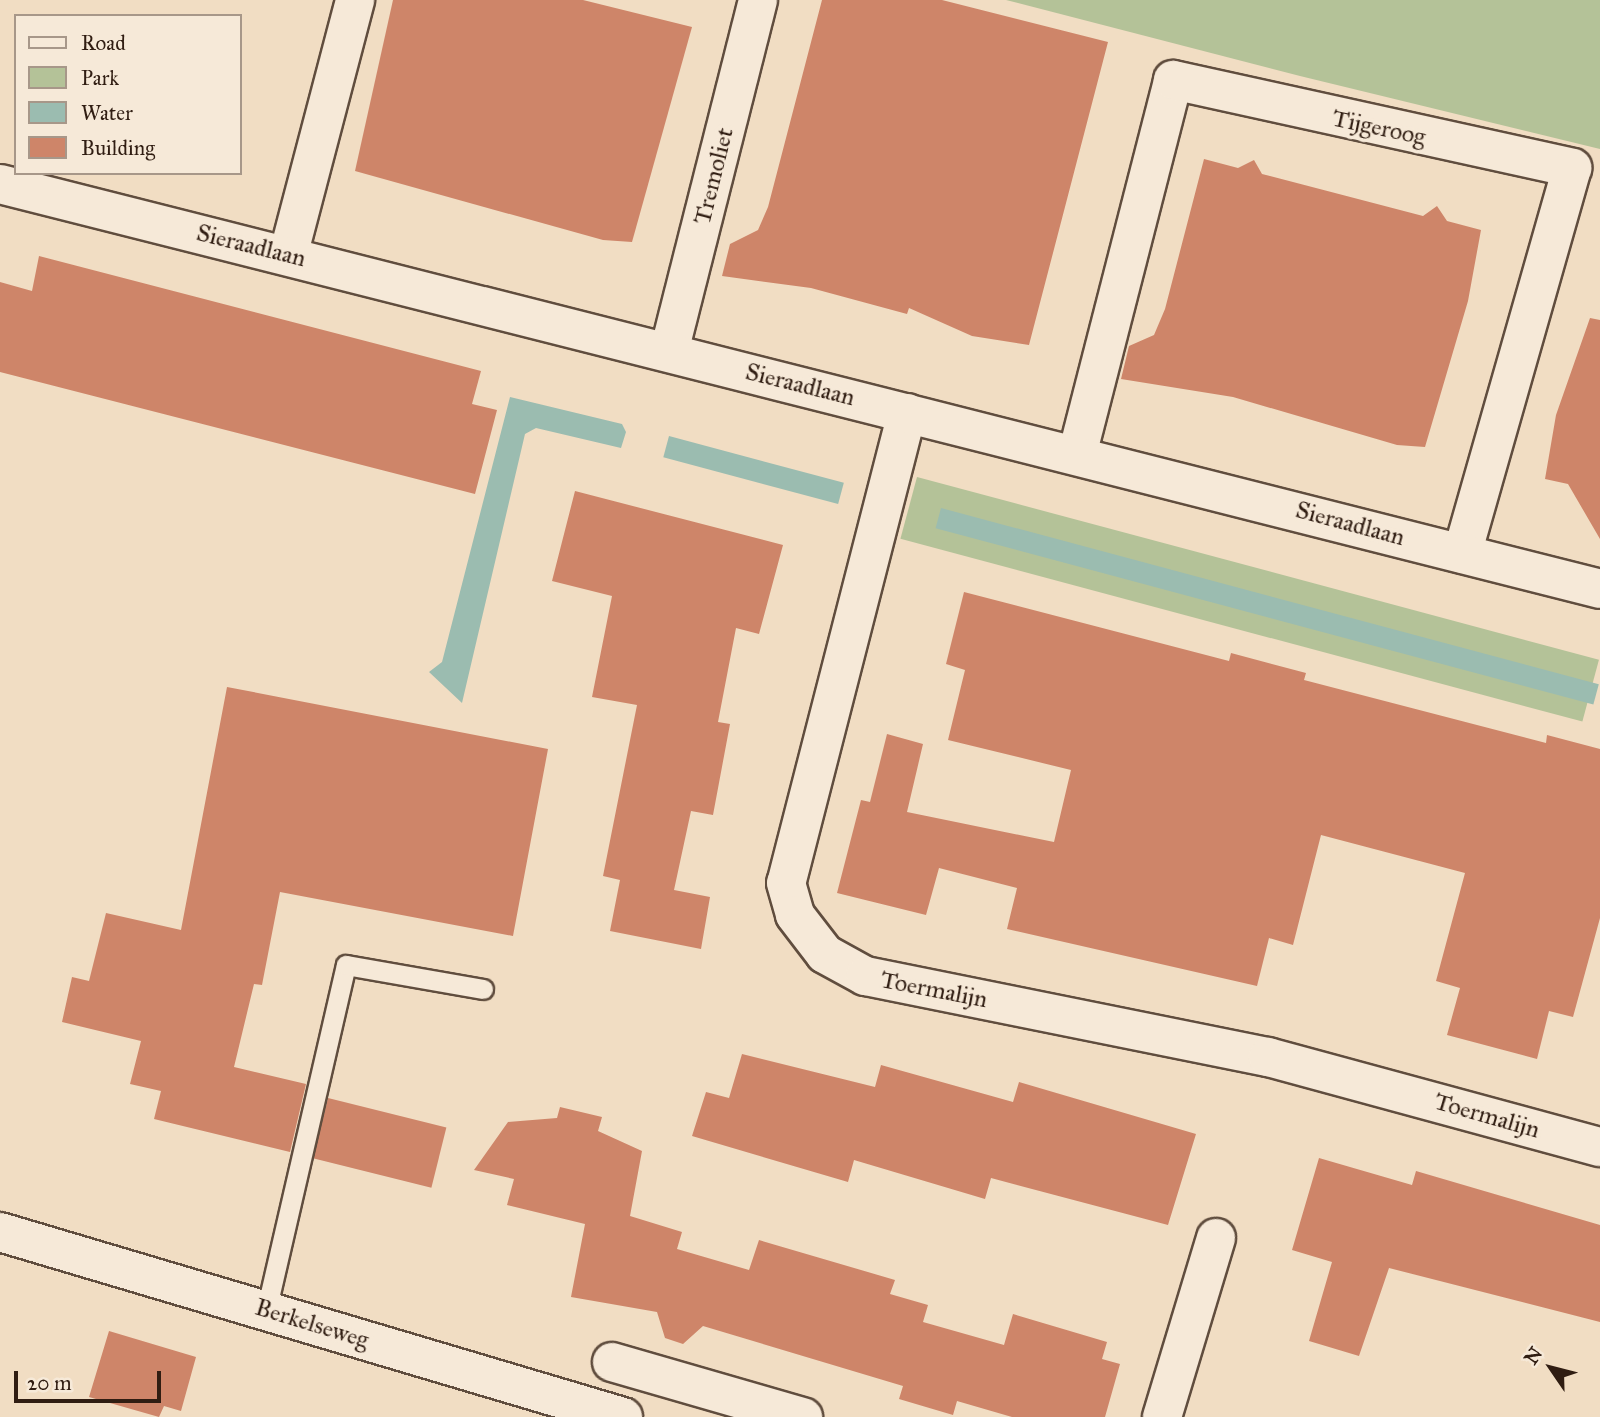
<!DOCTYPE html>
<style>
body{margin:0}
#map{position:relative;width:1600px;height:1417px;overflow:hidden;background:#f1ddc3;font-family:"IM FELL Great Primer",serif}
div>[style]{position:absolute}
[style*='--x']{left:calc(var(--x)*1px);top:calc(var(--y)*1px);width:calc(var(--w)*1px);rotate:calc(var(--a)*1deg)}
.green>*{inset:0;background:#b4c298;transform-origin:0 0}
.water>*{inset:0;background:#9bbcb0;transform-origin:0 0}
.building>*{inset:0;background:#ce8569;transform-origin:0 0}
.roads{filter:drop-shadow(2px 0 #604d3e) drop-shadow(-2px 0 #604d3e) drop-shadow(0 2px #604d3e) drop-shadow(0 -2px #604d3e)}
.lane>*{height:19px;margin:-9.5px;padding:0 9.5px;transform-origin:9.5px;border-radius:9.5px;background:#f6e9d8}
.street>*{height:38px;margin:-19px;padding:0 19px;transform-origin:19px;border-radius:19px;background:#f6e9d8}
.secondary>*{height:38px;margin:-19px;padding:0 19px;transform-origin:19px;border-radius:19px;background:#f6e9d8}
span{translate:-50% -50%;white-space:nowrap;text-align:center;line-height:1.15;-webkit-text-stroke:7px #f6e9d8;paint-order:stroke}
.street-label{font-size:24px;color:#301d12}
.legend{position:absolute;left:14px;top:14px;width:228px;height:161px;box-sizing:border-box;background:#f6e9d8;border:2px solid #a79789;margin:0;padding:9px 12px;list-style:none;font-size:21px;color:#301d12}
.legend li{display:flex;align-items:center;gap:14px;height:35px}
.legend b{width:35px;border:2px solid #a79789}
.north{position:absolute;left:1516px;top:1333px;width:70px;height:70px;-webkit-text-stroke:5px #f6e9d8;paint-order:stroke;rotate:305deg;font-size:19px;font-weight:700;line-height:28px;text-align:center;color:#301d12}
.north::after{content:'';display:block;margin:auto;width:24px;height:32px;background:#301d12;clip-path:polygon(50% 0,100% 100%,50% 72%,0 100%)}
.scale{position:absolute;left:14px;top:1371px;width:147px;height:32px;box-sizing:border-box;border:4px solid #301d12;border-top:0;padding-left:9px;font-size:21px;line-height:24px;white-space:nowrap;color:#301d12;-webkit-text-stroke:5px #f6e9d8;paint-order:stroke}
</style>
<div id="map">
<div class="green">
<i style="clip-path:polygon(1006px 0,1600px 0,1600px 149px,1300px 76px)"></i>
<i style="left:917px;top:477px;width:706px;height:64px;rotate:15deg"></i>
</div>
<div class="water">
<i style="clip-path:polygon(510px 397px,622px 424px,626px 432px,621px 448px,536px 428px,525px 434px,462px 703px,429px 672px,442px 662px)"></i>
<i style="left:669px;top:436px;width:181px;height:22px;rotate:15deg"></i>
<i style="left:941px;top:508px;width:681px;height:21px;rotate:15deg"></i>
</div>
<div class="building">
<i style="clip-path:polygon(393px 0,583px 0,692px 27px,632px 242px,603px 240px,355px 171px)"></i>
<i style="clip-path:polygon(822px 0,942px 0,1108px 42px,1029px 345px,972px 336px,909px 308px,907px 314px,811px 288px,722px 276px,730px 244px,758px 230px,768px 207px)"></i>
<i style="clip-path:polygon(1204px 159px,1238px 168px,1254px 160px,1262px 174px,1423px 216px,1437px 206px,1447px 221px,1481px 230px,1468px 301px,1425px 447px,1397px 445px,1233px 397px,1121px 379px,1129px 346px,1154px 335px,1165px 309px)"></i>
<i style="clip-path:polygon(39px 256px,481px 371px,472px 404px,497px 410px,475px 494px,0 372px,0 282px,32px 291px)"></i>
<i style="clip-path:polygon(1590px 318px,1600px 320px,1600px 539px,1568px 484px,1545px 479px,1556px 415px)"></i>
<i style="clip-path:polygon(575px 491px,783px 545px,759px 634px,736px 628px,718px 722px,730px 724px,713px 815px,691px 811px,674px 890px,710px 897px,701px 949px,610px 931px,620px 880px,603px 876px,637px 705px,592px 697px,612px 596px,552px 581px)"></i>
<i style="clip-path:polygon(964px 592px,1229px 661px,1231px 653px,1306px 673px,1304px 680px,1546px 743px,1547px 735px,1600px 749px,1600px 918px,1573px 1017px,1549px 1011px,1537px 1059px,1447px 1035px,1460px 988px,1436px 981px,1465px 873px,1321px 835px,1293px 945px,1269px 938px,1257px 986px,1007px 929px,1017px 888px,939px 868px,926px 915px,837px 893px,861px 800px,870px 802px,887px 734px,923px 744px,907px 812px,1054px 842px,1071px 770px,948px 740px,965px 670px,946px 664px)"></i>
<i style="clip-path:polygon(227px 687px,548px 749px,513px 936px,280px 892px,262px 985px,254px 984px,234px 1067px,306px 1084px,290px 1152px,154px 1119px,161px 1091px,130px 1084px,141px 1041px,62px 1022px,72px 977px,89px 981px,106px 913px,181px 930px)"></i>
<i style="clip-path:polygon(742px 1054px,875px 1087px,881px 1065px,1013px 1102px,1019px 1082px,1196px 1134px,1168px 1225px,991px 1178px,985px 1199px,854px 1160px,848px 1182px,692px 1136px,706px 1092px,729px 1098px)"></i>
<i style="left:328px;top:1098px;width:122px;height:62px;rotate:14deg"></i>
<i style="clip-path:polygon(560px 1107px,602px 1117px,598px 1131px,642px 1151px,630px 1216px,682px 1232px,677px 1249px,749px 1270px,759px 1240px,895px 1280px,890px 1294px,928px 1305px,923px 1322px,1004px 1345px,1013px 1314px,1107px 1342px,1102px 1359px,1120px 1364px,1105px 1417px,1012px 1417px,957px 1401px,953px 1415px,899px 1399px,903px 1386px,703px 1326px,683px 1344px,665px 1338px,657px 1312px,571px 1297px,585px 1224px,507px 1205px,514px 1179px,474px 1170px,508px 1122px,557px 1118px)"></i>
<i style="clip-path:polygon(1319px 1158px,1412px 1185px,1416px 1171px,1600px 1225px,1600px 1322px,1389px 1268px,1359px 1356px,1309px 1341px,1332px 1262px,1292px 1250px)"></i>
<i style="clip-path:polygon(109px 1331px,196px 1357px,181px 1411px,164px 1406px,159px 1417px,89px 1397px)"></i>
</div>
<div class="roads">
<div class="lane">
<i style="--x:266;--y:1311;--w:355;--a:-77"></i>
<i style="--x:346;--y:965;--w:139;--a:9.9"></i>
</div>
<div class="street">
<i style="--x:288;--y:256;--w:265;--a:-75.3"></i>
<i style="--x:669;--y:352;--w:363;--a:-75.8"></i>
<i style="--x:907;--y:413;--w:485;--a:104.4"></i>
<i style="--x:786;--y:883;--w:33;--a:74"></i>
<i style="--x:795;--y:915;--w:49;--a:52.4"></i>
<i style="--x:825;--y:954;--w:46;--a:28.8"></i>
<i style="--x:865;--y:976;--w:411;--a:11.4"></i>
<i style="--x:1268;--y:1057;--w:344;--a:15.2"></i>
<i style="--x:1077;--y:455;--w:387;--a:-75.6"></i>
<i style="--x:1173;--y:80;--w:409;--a:12.4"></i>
<i style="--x:1572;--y:168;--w:401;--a:105.9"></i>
<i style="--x:612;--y:1362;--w:199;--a:16.1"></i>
<i style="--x:1162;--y:1417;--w:187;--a:-73.2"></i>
</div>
<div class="secondary">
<i style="--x:0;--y:184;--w:1650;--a:14.2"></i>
<i style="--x:0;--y:1232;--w:650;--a:16.54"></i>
</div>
</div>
<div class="street-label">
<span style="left:1379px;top:128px;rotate:12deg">Tijgeroog</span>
<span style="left:714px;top:176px;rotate:-76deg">Tremoliet</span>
<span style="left:251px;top:246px;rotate:14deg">Sieraadlaan</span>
<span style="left:800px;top:385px;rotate:14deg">Sieraadlaan</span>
<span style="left:1350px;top:524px;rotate:15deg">Sieraadlaan</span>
<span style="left:934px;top:990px;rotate:11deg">Toermalijn</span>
<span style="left:1487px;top:1116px;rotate:16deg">Toermalijn</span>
<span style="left:312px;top:1324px;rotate:17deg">Berkelseweg</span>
</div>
<ul class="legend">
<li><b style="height:9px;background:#f6e9d8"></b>Road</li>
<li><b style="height:19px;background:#b4c298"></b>Park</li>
<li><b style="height:19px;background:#9bbcb0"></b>Water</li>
<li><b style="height:19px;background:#ce8569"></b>Building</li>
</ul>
<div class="north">N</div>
<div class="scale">20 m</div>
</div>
